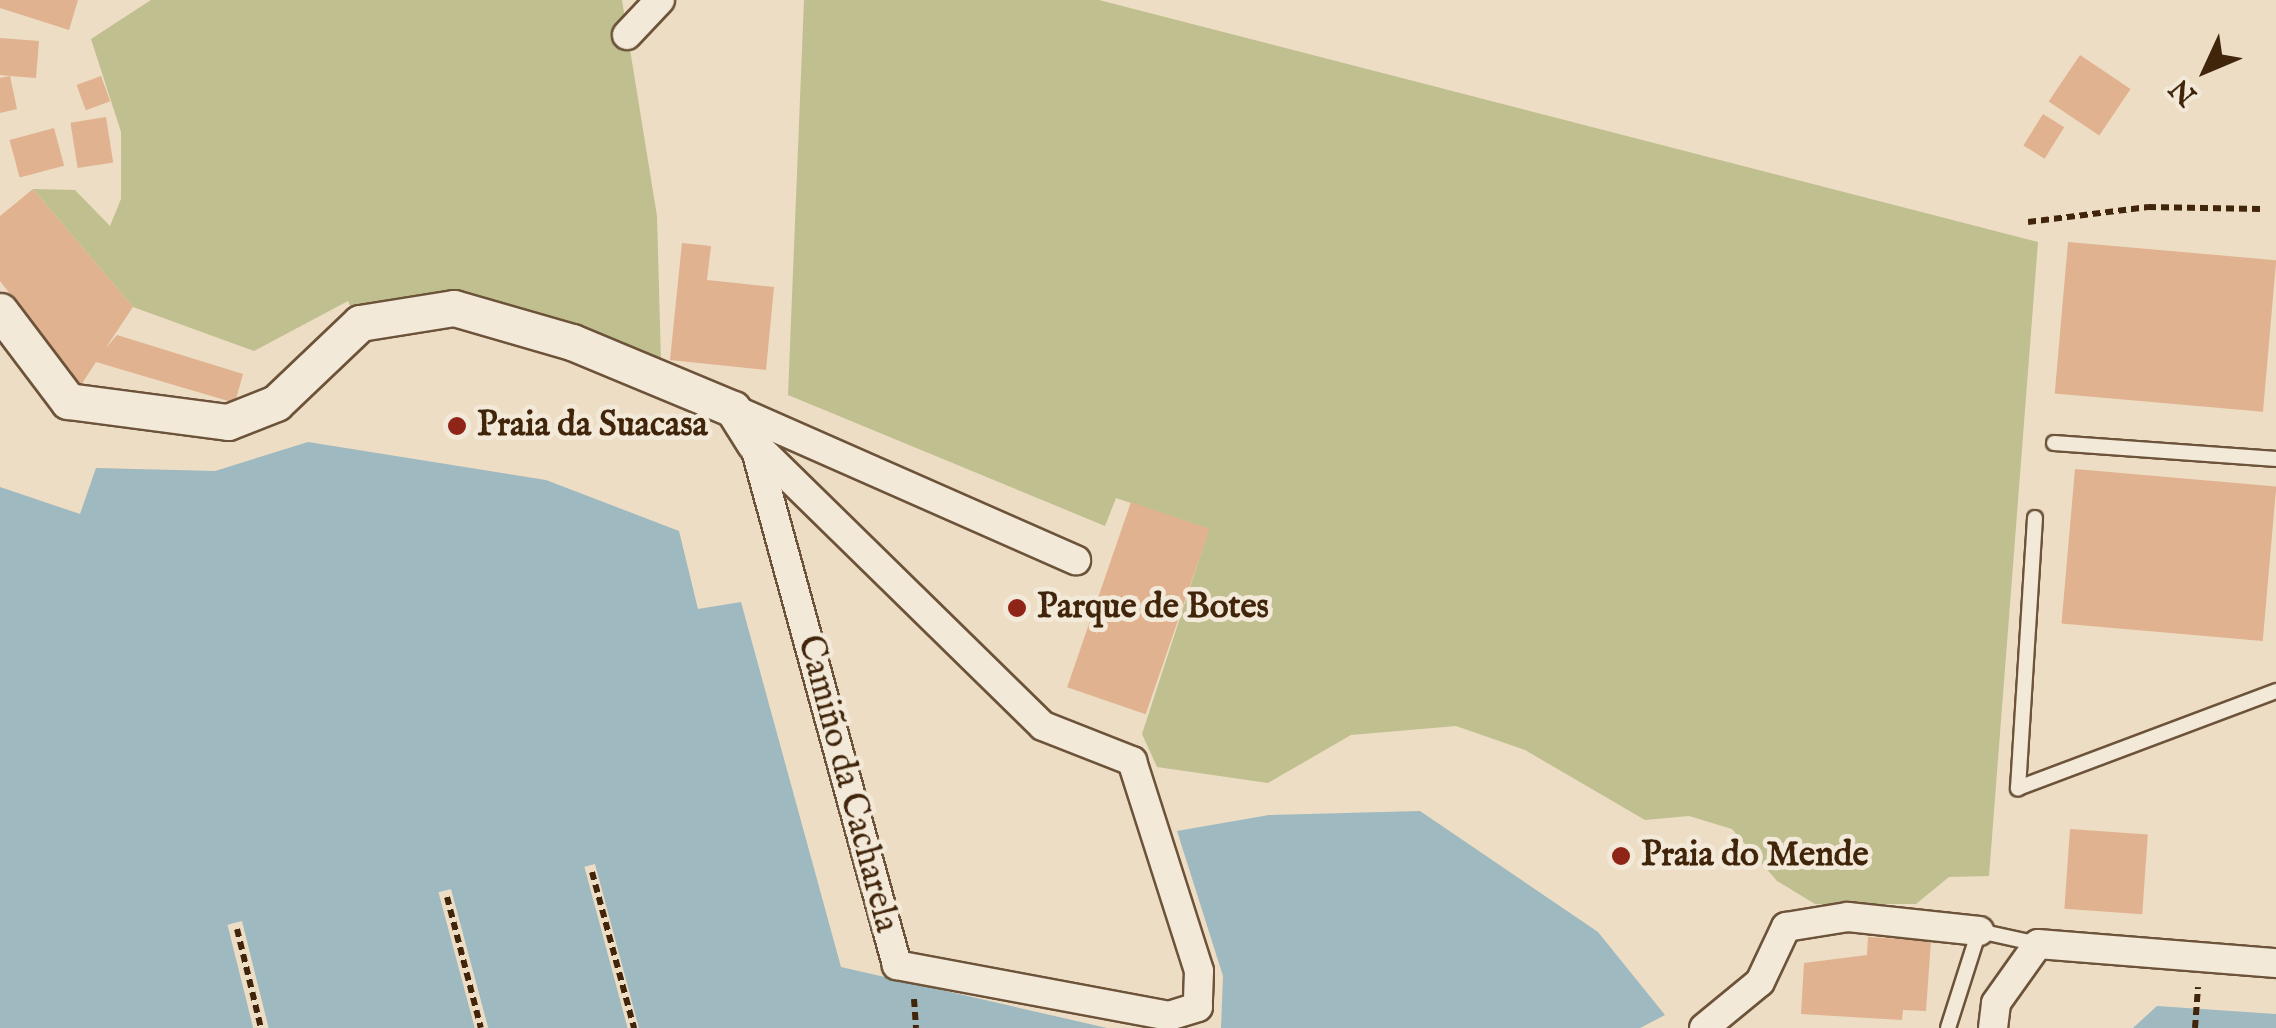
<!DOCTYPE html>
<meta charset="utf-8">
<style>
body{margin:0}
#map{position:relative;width:2276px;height:1028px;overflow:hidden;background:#edddc4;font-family:"IM FELL English",serif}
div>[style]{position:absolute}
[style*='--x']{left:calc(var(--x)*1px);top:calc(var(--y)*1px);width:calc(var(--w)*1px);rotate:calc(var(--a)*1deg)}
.green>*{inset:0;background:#c0bf8f}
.water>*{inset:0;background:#9eb9bf}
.pier>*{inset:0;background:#edddc4;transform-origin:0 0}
.building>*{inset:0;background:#e0b28f;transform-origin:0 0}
.path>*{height:6px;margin-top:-3px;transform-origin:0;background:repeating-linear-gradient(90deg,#41250b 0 8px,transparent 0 13px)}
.roads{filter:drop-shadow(2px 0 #6c5339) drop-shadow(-2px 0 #6c5339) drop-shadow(0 2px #6c5339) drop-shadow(0 -2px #6c5339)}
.service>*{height:14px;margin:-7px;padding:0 7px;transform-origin:7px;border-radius:7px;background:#f3e9d9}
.minor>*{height:28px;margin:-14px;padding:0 14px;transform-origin:14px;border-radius:14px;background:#f3e9d9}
.tertiary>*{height:35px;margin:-17.5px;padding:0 17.5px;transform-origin:17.5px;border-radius:17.5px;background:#f3e9d9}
.dots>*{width:28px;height:28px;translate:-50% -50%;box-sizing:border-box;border:5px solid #f3e9d9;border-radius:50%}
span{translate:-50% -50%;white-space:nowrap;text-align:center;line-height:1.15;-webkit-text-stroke:9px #f3e9d9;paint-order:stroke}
.poi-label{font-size:35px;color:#41250b;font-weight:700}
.left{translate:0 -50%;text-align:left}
.street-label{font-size:35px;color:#41250b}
.north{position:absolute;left:2156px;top:20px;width:100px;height:100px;-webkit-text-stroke:8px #f3e9d9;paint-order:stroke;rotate:226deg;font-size:28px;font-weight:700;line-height:40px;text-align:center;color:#41250b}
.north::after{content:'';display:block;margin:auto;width:35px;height:45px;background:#41250b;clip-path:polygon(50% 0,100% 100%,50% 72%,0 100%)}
</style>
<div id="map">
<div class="green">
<i style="clip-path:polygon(151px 0,622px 0,657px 216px,661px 361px,574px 328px,353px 313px,348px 301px,254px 351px,133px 307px,33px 189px,75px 190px,110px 226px,121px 199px,121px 132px,91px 39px)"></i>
<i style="clip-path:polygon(804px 0,1099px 0,2038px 242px,1989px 876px,1949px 877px,1916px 904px,1815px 904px,1777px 881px,1732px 829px,1689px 816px,1645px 820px,1525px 750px,1456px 726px,1351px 735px,1268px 783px,1157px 767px,1142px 734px,1209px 529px,1116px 498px,1105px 526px,788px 395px)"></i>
</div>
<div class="water">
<i style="clip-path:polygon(308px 442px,546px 480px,679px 531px,698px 609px,741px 602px,841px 967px,1107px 1028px,0 1028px,0 487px,80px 514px,96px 468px,215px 471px)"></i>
<i style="clip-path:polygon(1420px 811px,1598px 932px,1665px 1015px,1640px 1028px,1221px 1028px,1223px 976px,1177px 831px,1269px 815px)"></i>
<i style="clip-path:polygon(2157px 1006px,2276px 1014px,2276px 1028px,2133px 1028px)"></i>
</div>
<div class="pier">
<i style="left:595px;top:864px;width:170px;height:11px;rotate:75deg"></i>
<i style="left:451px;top:889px;width:144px;height:13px;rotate:75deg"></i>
<i style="left:242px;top:921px;width:110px;height:15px;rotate:76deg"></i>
</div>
<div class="building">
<i style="clip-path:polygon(0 0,78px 0,69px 30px,0 8px)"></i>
<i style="clip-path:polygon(0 38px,39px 41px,36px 78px,10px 76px,17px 109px,0 113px,0 78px,10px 76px,0 75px)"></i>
<i style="left:2080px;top:55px;width:61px;height:56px;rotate:34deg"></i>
<i style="left:101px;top:76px;width:27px;height:26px;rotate:70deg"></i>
<i style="left:2043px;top:114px;width:25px;height:37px;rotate:32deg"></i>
<i style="left:106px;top:117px;width:46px;height:36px;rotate:81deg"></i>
<i style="left:54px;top:128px;width:39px;height:46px;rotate:75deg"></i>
<i style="clip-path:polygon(33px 189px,133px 307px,105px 349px,117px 335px,243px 374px,235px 403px,96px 362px,81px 385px,0 281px,0 216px)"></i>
<i style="left:2068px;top:242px;width:209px;height:152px;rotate:5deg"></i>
<i style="clip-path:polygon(682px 243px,711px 246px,707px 280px,774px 287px,766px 370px,670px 360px)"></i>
<i style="left:2075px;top:469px;width:202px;height:155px;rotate:5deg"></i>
<i style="left:1131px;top:502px;width:83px;height:196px;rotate:19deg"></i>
<i style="left:2070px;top:829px;width:78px;height:80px;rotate:4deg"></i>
<i style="clip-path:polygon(1868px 937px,1931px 941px,1926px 1011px,1903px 1010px,1902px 1020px,1801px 1014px,1804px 963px,1867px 955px)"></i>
</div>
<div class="path">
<i style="--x:2028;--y:222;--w:121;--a:-7.1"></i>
<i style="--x:2148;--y:207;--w:113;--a:1"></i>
<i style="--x:592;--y:872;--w:162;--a:74.9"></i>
<i style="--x:447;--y:897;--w:135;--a:75.5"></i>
<i style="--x:237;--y:929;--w:102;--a:76.4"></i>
<i style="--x:914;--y:999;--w:29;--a:86"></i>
<i style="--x:2195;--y:1028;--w:41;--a:-85.8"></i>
</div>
<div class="roads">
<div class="service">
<i style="--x:2054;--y:443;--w:223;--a:4.1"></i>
<i style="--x:2035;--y:518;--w:271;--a:93.6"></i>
<i style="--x:2018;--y:788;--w:276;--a:-20.6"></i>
<i style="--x:1948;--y:1028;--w:102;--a:-72.3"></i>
<i style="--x:1979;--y:931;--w:60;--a:12.4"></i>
</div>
<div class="minor">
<i style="--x:627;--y:35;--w:48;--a:-46.7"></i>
<i style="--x:733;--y:409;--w:375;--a:23.8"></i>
<i style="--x:754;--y:443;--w:404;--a:44.4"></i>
<i style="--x:1043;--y:726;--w:96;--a:21.5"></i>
<i style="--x:1132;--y:761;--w:220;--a:72.3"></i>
<i style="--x:1199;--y:971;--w:36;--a:92"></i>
<i style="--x:1198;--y:1007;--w:30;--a:163"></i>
<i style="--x:1169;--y:1016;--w:277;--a:-169.4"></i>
<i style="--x:897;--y:965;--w:541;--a:-105.32"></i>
<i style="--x:1704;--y:1028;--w:72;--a:-39.4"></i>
<i style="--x:1760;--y:982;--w:61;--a:-64.7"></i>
<i style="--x:1786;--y:927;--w:63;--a:-9.2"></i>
<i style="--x:1848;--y:917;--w:132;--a:6.1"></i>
<i style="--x:1993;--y:1028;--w:25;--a:-83"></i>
<i style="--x:1996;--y:1003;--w:72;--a:-54.6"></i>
<i style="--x:2038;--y:944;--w:239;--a:4.6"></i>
</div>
<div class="tertiary">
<i style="--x:0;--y:311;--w:113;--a:52.9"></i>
<i style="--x:68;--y:401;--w:161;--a:7.5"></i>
<i style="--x:228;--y:422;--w:52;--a:-21.6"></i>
<i style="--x:276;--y:403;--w:116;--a:-43.6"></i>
<i style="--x:360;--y:323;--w:95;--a:-9.1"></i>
<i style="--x:454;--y:308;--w:123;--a:16.1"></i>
<i style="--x:572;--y:342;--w:174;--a:22.6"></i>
<i style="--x:733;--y:409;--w:40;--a:58"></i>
</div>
</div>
<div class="dots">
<i style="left:457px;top:426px;background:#8f2418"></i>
<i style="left:1017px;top:608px;background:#8f2418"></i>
<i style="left:1621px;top:856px;background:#8f2418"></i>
</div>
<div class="poi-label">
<span class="left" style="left:477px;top:426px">Praia da Suacasa</span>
<span class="left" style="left:1037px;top:608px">Parque de Botes</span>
<span class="left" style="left:1641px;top:856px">Praia do Mende</span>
</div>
<div class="street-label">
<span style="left:847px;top:784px;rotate:75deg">Camiño da Cacharela</span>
</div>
<div class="north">N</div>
</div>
